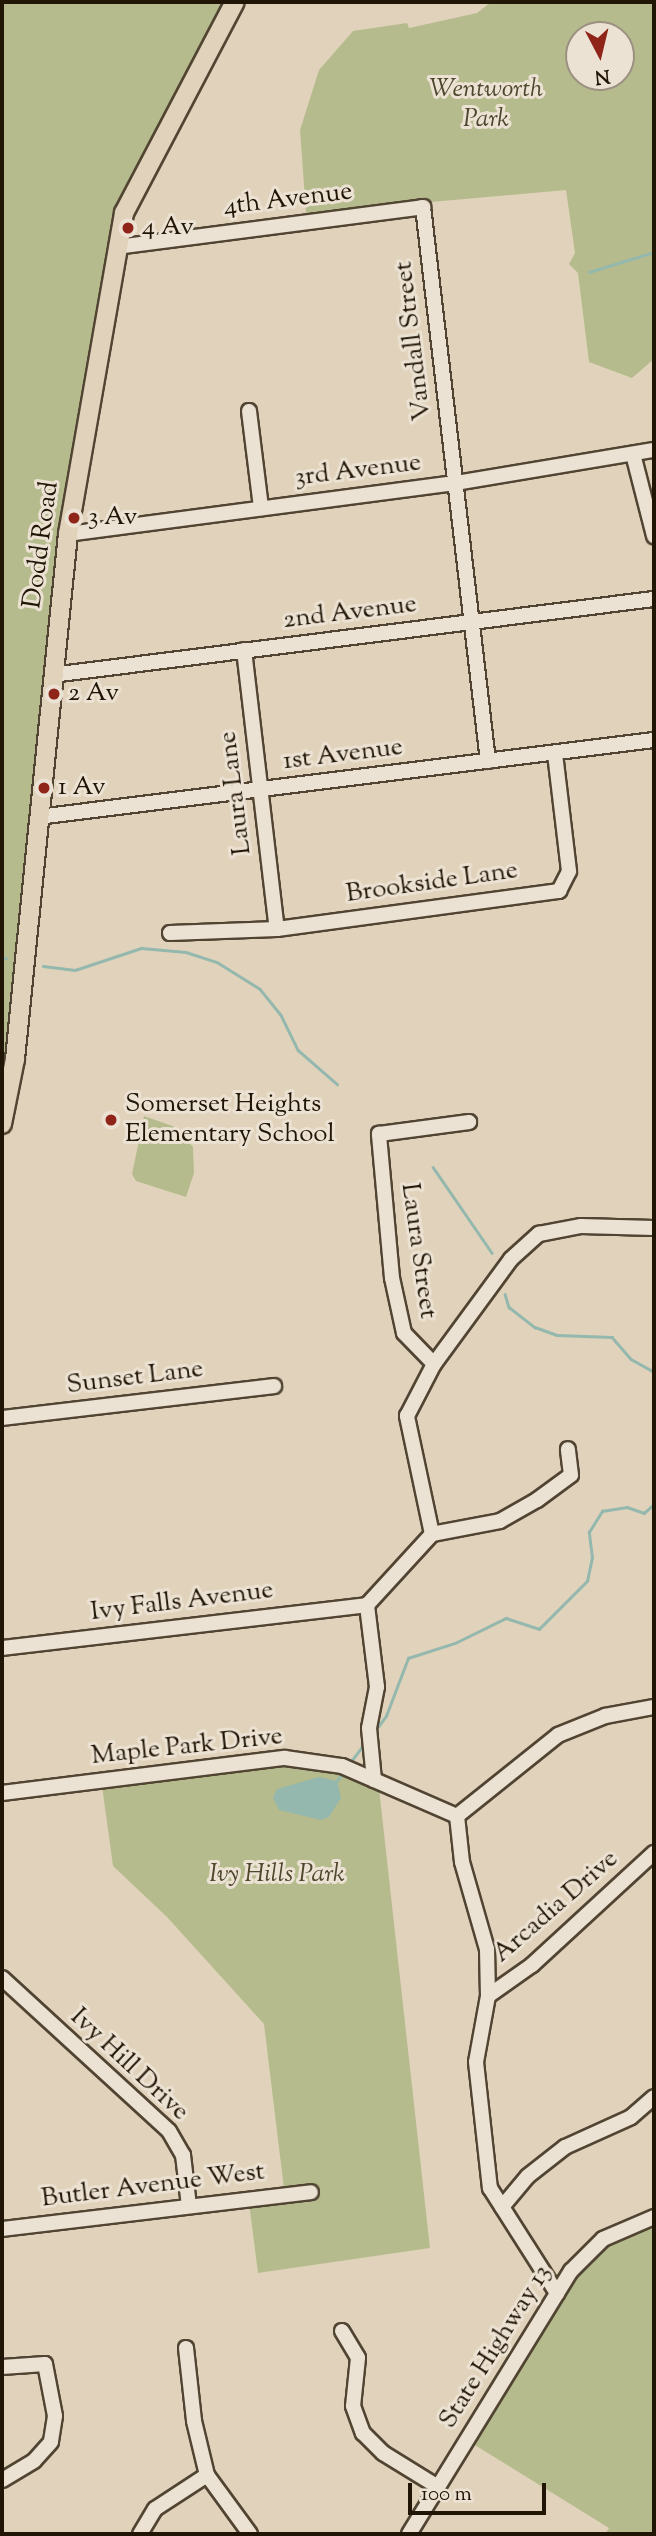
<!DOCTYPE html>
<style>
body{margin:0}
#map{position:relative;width:656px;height:2536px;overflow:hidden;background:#e1d3bb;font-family:"Sorts Mill Goudy",serif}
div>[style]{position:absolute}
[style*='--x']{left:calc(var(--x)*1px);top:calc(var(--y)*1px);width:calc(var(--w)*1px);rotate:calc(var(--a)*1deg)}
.green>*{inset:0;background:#b6bb8d}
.water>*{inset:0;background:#94b8ad}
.stream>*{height:2.5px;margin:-1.25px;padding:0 1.25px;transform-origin:1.25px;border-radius:1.25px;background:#94b8ad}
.roads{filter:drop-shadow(2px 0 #514432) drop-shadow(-2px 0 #514432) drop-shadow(0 2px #514432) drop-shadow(0 -2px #514432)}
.minor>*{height:14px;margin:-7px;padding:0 7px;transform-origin:7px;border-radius:7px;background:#ece2d3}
.major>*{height:18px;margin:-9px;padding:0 9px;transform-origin:9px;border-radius:9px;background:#e1d3bb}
.dots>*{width:19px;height:19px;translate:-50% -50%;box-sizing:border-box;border:4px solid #ece2d3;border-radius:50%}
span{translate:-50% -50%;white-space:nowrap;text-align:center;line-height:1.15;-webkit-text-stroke:6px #ece2d3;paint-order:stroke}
.park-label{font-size:26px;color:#4e472e;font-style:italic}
.street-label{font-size:26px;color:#211505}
.poi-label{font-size:26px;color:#211505}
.left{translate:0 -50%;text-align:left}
.frame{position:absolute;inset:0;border:4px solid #211505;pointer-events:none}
.north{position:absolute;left:565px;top:21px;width:70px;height:70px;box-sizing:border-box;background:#ece2d3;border:2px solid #9b9081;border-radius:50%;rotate:173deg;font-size:19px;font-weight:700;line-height:28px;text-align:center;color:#211505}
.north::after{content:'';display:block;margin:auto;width:24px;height:32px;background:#8f2418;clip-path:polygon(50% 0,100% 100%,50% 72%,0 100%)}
.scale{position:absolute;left:408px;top:2483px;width:138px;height:32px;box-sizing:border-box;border:4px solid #211505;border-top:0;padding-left:9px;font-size:21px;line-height:24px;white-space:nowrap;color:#211505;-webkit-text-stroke:5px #ece2d3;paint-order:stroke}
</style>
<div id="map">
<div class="green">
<i style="clip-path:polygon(2px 2px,227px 2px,128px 184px,94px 325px,66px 493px,2px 1079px)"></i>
<i style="clip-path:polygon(evenodd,491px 2px,654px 2px,654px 359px,632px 378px,589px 362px,578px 273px,569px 264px,575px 253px,566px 190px,306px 213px,300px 130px,319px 70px,353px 31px,407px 23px,409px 28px,477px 13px,491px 2px,579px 35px,621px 35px,621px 77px,579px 77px,579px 35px)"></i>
<i style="clip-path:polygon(144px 1116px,175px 1127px,193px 1147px,194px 1173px,186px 1197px,136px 1181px,132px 1174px)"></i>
<i style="clip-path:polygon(298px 1762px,334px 1767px,379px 1788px,430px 2248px,258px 2273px,249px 2203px,284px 2189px,264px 2024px,167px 1917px,113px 1866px,102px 1786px)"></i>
<i style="clip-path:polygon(654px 2219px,654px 2534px,605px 2534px,609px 2528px,465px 2439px,588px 2249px)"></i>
</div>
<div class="water">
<i style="clip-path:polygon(319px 1777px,337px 1781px,341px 1798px,329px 1817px,321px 1820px,279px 1810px,273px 1798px,277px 1789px)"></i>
</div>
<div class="stream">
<i style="--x:589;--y:272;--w:68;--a:-17.1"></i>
<i style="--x:2;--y:957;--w:4;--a:14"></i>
<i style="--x:43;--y:966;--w:32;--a:7"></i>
<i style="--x:75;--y:970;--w:70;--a:-18.4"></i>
<i style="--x:141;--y:948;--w:45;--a:5.1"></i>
<i style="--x:186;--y:952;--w:33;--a:18"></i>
<i style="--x:217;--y:962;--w:51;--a:32.1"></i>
<i style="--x:260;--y:989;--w:33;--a:51"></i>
<i style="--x:281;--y:1015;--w:39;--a:64"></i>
<i style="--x:298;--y:1050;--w:52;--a:41.1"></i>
<i style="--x:433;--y:1167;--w:104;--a:55.5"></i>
<i style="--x:505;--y:1294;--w:14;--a:73"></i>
<i style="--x:509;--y:1307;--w:33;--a:38"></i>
<i style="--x:535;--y:1327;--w:23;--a:20"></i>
<i style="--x:557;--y:1335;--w:55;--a:2.1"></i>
<i style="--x:612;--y:1337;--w:29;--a:49"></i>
<i style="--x:631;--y:1359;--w:26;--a:29"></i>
<i style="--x:375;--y:1731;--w:19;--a:-54"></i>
<i style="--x:386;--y:1716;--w:62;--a:-69.2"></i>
<i style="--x:408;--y:1658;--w:49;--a:-17.7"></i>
<i style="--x:455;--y:1643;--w:57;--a:-26.1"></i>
<i style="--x:506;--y:1618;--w:35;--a:18"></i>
<i style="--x:539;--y:1629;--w:68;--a:-45"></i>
<i style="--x:587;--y:1581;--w:24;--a:-78"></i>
<i style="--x:592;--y:1558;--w:26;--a:-97"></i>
<i style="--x:589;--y:1532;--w:25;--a:-58"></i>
<i style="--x:602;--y:1511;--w:25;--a:-9"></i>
<i style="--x:627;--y:1507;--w:18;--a:19"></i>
<i style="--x:644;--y:1513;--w:13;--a:-42"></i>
<i style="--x:349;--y:1764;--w:25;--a:-53"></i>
<i style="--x:337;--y:1781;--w:11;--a:-56"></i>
</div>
<div class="roads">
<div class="minor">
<i style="--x:117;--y:247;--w:309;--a:-7.4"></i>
<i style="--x:423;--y:207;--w:558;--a:83.31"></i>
<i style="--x:249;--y:411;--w:98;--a:82.9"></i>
<i style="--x:633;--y:454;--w:85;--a:75.6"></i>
<i style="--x:68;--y:534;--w:391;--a:-7.5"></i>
<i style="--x:456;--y:483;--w:201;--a:-9.5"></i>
<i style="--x:244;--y:650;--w:281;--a:83.3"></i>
<i style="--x:52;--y:675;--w:607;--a:-7.2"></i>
<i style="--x:38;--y:817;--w:621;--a:-7.13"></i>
<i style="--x:170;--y:933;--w:107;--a:-2.1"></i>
<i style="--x:277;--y:929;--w:285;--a:-7.7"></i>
<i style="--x:559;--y:891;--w:22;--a:-63"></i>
<i style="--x:569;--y:871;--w:119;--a:-96.8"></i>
<i style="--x:434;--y:1364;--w:43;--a:-134.1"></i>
<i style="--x:404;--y:1333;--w:56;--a:-102.3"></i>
<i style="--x:392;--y:1278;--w:145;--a:-95.2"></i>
<i style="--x:379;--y:1134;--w:91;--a:-7.6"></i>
<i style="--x:2;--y:1418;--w:274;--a:-6.7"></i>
<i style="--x:432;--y:1534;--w:121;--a:-102"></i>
<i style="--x:407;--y:1416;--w:59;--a:-62.6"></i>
<i style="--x:434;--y:1364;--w:130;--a:-53.7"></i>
<i style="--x:511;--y:1259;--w:38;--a:-42"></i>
<i style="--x:539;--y:1234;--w:43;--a:-10.8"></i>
<i style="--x:581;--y:1226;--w:73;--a:1.6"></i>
<i style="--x:432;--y:1534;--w:69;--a:-10.8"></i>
<i style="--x:500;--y:1521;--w:43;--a:-29.6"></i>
<i style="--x:537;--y:1500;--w:42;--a:-36.3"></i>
<i style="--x:571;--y:1475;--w:26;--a:-97"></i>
<i style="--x:2;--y:1648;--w:368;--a:-6.7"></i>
<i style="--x:374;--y:1780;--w:52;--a:-95.5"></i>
<i style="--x:369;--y:1728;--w:42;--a:-79"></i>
<i style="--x:377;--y:1687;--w:83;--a:-97"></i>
<i style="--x:367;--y:1605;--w:96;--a:-47.5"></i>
<i style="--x:2;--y:1793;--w:285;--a:-7.1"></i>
<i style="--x:285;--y:1758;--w:58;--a:8"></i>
<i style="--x:342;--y:1766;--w:125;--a:23.5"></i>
<i style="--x:457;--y:1816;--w:46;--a:83.8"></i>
<i style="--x:462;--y:1862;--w:91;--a:74"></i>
<i style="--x:487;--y:1949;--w:47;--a:88.8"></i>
<i style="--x:488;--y:1996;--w:67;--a:100.3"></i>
<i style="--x:476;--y:2062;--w:127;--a:83.7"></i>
<i style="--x:490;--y:2188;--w:125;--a:57.5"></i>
<i style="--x:457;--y:1816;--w:129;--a:-38.7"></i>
<i style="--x:558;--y:1735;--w:51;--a:-22"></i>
<i style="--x:605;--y:1716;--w:50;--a:-10.4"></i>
<i style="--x:2;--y:1978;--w:226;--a:42.5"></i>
<i style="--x:169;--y:2131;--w:28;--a:60"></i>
<i style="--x:183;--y:2155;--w:51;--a:83.3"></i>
<i style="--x:488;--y:1996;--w:54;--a:-35.2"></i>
<i style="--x:532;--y:1965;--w:166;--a:-42.6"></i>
<i style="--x:502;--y:2207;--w:40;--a:-50"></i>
<i style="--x:528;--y:2176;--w:47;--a:-38.1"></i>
<i style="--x:565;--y:2147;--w:72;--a:-24.4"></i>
<i style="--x:631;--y:2117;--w:30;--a:-41"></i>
<i style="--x:2;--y:2229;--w:311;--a:-6.8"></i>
<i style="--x:342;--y:2331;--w:31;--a:59"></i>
<i style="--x:358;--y:2358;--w:48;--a:95.9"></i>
<i style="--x:353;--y:2406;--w:29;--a:70"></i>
<i style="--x:363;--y:2433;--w:28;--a:45"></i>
<i style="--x:383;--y:2453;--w:65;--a:31.7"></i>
<i style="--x:186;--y:2348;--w:73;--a:83.7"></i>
<i style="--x:194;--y:2421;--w:56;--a:76.5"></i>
<i style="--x:207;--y:2475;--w:73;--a:53.9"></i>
<i style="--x:2;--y:2367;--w:43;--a:-4"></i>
<i style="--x:45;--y:2364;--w:53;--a:79.1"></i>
<i style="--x:55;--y:2416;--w:26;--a:99"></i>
<i style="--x:51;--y:2442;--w:25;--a:132"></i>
<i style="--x:34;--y:2461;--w:37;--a:149"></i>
<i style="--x:140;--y:2534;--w:29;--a:-59"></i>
<i style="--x:155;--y:2509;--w:62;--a:-33.2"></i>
<i style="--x:409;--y:2534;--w:309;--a:-58.4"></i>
<i style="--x:571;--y:2271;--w:45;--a:-45"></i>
<i style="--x:603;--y:2239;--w:56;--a:-23.3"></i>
</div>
<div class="major">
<i style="--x:2;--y:1124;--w:66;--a:-78.7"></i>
<i style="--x:15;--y:1059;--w:528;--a:-84.24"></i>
<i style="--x:68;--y:534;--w:326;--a:-80.1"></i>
<i style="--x:124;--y:213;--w:238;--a:-62.3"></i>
</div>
</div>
<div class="dots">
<i style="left:128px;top:228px;background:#8f2418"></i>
<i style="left:74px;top:518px;background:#8f2418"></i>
<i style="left:54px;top:694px;background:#8f2418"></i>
<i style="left:44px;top:788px;background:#8f2418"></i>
<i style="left:111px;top:1120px;background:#8f2418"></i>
</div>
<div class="park-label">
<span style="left:486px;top:105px">Wentworth<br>Park</span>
<span style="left:277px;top:1875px">Ivy Hills Park</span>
</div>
<div class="street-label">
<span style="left:288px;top:200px;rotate:-7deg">4th Avenue</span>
<span style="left:414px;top:341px;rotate:-97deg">Vandall Street</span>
<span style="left:358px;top:471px;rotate:-7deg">3rd Avenue</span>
<span style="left:42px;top:545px;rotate:-82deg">Dodd Road</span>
<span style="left:350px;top:613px;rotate:-7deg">2nd Avenue</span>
<span style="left:343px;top:755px;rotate:-7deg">1st Avenue</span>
<span style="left:236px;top:793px;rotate:-97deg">Laura Lane</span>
<span style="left:432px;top:883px;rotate:-8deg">Brookside Lane</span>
<span style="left:418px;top:1251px;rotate:82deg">Laura Street</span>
<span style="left:135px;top:1378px;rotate:-7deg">Sunset Lane</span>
<span style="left:182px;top:1602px;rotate:-7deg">Ivy Falls Avenue</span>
<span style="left:187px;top:1747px;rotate:-6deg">Maple Park Drive</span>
<span style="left:556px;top:1907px;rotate:-41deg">Arcadia Drive</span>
<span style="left:129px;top:2065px;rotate:43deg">Ivy Hill Drive</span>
<span style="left:153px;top:2186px;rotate:-7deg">Butler Avenue West</span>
<span style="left:496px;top:2347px;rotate:-58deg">State Highway 13</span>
</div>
<div class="poi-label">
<span class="left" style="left:142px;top:228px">4 Av</span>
<span class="left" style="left:88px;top:518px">3 Av</span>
<span class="left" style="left:68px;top:694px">2 Av</span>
<span class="left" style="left:58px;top:788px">1 Av</span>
<span class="left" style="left:125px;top:1120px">Somerset Heights<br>Elementary School</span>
</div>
<div class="frame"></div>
<div class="north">N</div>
<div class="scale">100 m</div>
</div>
